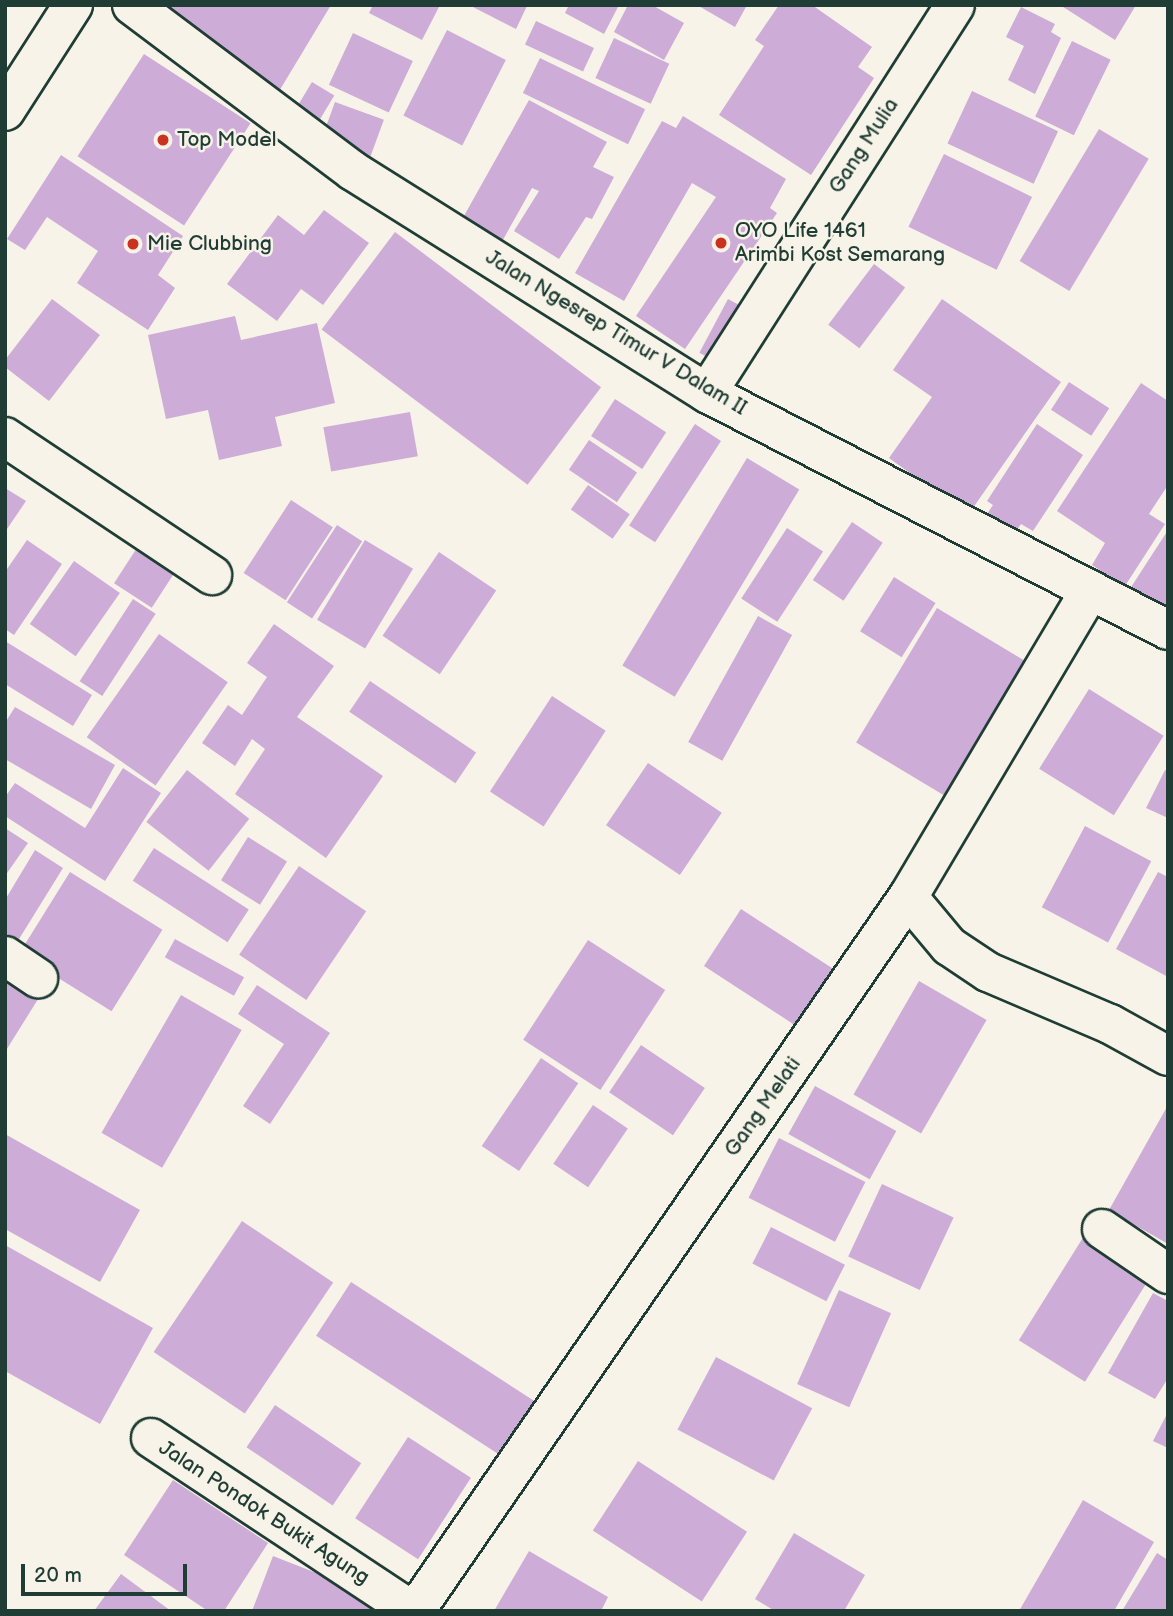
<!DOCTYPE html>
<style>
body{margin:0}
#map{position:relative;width:1173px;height:1616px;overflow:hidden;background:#f7f3e8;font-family:"Balsamiq Sans",sans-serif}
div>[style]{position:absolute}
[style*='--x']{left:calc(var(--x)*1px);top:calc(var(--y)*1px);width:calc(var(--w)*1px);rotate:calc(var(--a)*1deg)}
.building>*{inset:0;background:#cdacd8;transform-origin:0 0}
.roads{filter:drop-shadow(2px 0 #1f3d34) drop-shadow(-2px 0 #1f3d34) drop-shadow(0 2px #1f3d34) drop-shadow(0 -2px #1f3d34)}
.street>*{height:38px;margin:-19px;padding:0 19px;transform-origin:19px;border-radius:19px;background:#f7f3e8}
.secondary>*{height:38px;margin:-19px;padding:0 19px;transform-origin:19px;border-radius:19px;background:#f7f3e8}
.dots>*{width:19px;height:19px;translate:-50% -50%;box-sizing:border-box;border:4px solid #f7f3e8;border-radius:50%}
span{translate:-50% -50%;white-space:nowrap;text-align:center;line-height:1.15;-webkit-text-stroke:5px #f7f3e8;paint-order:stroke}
.poi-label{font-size:21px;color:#1f3d34}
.left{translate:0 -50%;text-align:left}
.street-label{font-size:21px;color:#1f3d34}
.frame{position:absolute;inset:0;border:7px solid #1f3d34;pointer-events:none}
.scale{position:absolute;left:21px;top:1564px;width:166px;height:32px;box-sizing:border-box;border:4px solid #1f3d34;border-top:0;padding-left:9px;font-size:21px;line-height:24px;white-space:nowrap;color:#1f3d34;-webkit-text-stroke:5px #f7f3e8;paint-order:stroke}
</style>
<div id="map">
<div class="building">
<i style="clip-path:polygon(171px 5px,331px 5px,278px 93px,160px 23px)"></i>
<i style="clip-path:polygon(373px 5px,440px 5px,422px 40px,369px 13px)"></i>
<i style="clip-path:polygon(469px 5px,526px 5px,527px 6px,516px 29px)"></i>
<i style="clip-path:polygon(569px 5px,619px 5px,604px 34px,565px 13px)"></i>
<i style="clip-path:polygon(628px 5px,652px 5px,684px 23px,664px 60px,614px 32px)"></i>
<i style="clip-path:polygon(697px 5px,747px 5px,735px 27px)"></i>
<i style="clip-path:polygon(779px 5px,812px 5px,872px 47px,858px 67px,874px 78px,811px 175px,719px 115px,764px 46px,755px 40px)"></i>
<i style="clip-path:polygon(1060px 5px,1136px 5px,1115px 40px)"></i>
<i style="clip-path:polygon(1021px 7px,1055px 24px,1051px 32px,1061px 38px,1035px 94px,1008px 80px,1024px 46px,1006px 37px)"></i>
<i style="left:536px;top:21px;width:64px;height:26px;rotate:25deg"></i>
<i style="left:447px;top:30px;width:66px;height:96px;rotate:27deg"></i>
<i style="left:353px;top:33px;width:66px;height:57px;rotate:25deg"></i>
<i style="left:614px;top:38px;width:61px;height:44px;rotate:25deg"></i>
<i style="left:1072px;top:41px;width:43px;height:84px;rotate:26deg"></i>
<i style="left:144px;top:54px;width:127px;height:122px;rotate:33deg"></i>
<i style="left:540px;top:58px;width:117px;height:39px;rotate:26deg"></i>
<i style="left:312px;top:82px;width:26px;height:31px;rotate:31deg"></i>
<i style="left:972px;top:91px;width:95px;height:58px;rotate:25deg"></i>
<i style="clip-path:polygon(529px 100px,607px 142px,593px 167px,614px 177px,592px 219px,586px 217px,559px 259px,514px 231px,539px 191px,532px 188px,500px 245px,460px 223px)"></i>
<i style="left:335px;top:102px;width:52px;height:40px;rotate:20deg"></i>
<i style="clip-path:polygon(683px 116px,786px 179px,770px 208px,777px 213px,685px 349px,636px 316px,716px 197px,692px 183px,624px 301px,575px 273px,662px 121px,676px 128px)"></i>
<i style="left:1099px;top:129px;width:58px;height:154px;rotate:31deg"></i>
<i style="left:944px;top:154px;width:98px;height:81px;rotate:26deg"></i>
<i style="clip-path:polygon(61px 155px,183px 236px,158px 275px,175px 288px,148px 330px,77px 283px,98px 251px,47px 217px,25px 250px,7px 239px)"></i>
<i style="clip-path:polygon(324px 210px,369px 243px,323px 305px,301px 289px,277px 321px,227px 284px,278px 215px,304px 235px)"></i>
<i style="left:395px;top:232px;width:258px;height:122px;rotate:37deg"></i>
<i style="left:874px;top:264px;width:39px;height:76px;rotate:37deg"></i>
<i style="clip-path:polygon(52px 299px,100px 335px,49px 401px,5px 367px,5px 360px)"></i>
<i style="left:728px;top:299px;width:26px;height:61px;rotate:28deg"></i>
<i style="clip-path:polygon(942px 299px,1061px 382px,968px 515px,889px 458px,932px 397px,893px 370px)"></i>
<i style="clip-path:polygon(235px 316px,241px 340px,317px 323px,335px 403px,275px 417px,282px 446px,219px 460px,208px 410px,166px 419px,148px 335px)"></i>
<i style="left:1069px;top:382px;width:48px;height:33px;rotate:33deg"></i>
<i style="clip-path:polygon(1141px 383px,1168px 401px,1168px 485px,1149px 514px,1165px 524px,1125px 586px,1092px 565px,1105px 543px,1057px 511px)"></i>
<i style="left:615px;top:399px;width:61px;height:44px;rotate:33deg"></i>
<i style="left:410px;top:412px;width:45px;height:88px;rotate:80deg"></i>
<i style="left:695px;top:424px;width:31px;height:121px;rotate:33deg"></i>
<i style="clip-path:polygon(1037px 424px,1083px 455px,1033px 531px,1021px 524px,1013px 536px,985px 517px,993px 505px,987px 501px)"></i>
<i style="left:589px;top:440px;width:58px;height:36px;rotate:34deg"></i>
<i style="left:747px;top:458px;width:61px;height:242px;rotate:31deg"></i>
<i style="left:588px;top:485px;width:51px;height:30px;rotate:35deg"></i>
<i style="clip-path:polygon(5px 488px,26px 501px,5px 532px)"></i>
<i style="left:291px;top:500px;width:50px;height:87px;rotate:33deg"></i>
<i style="left:852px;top:522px;width:37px;height:70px;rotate:34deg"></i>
<i style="left:337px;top:525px;width:30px;height:92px;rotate:33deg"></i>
<i style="left:787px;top:528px;width:43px;height:84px;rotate:33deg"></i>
<i style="clip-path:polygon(1168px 530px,1168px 610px,1124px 598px)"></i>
<i style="left:144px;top:537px;width:45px;height:55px;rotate:33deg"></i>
<i style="clip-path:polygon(27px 540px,62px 564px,14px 635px,5px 629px,5px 572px)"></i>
<i style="left:365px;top:540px;width:56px;height:93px;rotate:31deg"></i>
<i style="left:439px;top:552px;width:69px;height:101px;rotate:34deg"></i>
<i style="left:74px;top:561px;width:56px;height:77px;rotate:35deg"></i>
<i style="left:894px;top:577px;width:49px;height:64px;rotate:32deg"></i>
<i style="left:133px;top:599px;width:27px;height:98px;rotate:33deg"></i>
<i style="left:937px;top:608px;width:114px;height:157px;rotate:31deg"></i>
<i style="left:758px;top:616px;width:39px;height:144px;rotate:29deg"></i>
<i style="clip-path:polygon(274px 624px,334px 666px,297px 717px,383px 776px,326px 858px,235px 794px,265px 749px,252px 739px,235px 766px,202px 743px,228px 705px,242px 715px,267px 677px,247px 663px)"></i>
<i style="left:159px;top:634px;width:84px;height:126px;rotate:35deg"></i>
<i style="clip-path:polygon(5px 641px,92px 695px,73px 726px,5px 684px)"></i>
<i style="left:370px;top:681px;width:128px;height:37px;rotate:34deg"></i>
<i style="left:1089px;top:689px;width:88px;height:94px;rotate:32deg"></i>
<i style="left:552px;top:696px;width:64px;height:114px;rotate:33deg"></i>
<i style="clip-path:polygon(15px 707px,115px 765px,91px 809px,5px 759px,5px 723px)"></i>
<i style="left:648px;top:763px;width:89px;height:75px;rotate:34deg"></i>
<i style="clip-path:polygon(123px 768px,161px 793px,105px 881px,5px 816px,5px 797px,15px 783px,85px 828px)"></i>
<i style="left:187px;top:770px;width:79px;height:66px;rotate:38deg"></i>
<i style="clip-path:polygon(1165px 770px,1168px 772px,1168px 818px,1146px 808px)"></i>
<i style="left:1085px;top:826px;width:75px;height:92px;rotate:28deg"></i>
<i style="clip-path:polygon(5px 828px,28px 843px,5px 876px)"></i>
<i style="left:248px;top:837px;width:46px;height:51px;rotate:32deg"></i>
<i style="left:154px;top:848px;width:113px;height:39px;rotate:33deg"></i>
<i style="clip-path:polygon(35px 850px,63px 868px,11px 952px,5px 948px,5px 900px)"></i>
<i style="left:299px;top:866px;width:81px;height:107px;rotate:34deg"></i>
<i style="left:70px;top:872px;width:109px;height:96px;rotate:32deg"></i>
<i style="clip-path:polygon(1158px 872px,1168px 877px,1168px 977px,1116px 949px)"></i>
<i style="left:741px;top:909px;width:109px;height:68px;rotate:33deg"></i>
<i style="left:175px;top:939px;width:79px;height:21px;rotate:29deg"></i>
<i style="left:588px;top:940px;width:92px;height:119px;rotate:33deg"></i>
<i style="clip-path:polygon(5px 974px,40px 996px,5px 1052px)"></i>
<i style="left:919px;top:981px;width:78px;height:131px;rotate:30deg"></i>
<i style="clip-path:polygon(257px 985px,330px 1033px,270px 1124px,243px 1106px,284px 1044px,238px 1014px)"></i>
<i style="left:181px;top:995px;width:70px;height:159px;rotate:30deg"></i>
<i style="left:641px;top:1045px;width:77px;height:57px;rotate:34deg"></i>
<i style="left:541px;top:1058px;width:45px;height:106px;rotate:34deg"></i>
<i style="left:815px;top:1086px;width:93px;height:55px;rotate:29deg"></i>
<i style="left:593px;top:1105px;width:42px;height:71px;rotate:34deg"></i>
<i style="clip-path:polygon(1168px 1105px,1168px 1244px,1109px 1210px)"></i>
<i style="clip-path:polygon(5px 1134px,140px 1210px,100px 1282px,5px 1229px)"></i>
<i style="left:779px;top:1138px;width:97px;height:67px;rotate:27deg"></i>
<i style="left:882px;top:1184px;width:79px;height:80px;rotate:25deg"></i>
<i style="left:242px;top:1221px;width:110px;height:158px;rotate:34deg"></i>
<i style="left:771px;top:1227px;width:83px;height:41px;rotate:27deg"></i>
<i style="left:1084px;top:1236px;width:78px;height:123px;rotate:32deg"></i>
<i style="clip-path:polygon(5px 1245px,153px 1328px,100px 1424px,5px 1371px)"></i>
<i style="left:351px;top:1282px;width:219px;height:64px;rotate:33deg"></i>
<i style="left:839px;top:1290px;width:57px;height:103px;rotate:24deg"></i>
<i style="clip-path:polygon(1153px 1293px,1168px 1301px,1168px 1378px,1155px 1399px,1108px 1373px)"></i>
<i style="left:716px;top:1357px;width:109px;height:82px;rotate:28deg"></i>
<i style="left:275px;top:1405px;width:104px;height:51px;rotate:34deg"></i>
<i style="clip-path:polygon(1168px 1412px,1168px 1448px,1153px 1441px)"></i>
<i style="left:408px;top:1437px;width:75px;height:97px;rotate:33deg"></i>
<i style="left:638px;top:1461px;width:130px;height:83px;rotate:33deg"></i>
<i style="clip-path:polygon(173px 1480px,268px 1543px,224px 1611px,208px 1611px,124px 1555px)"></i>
<i style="clip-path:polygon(1083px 1500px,1154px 1542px,1114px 1611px,1019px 1611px)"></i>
<i style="clip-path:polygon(794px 1533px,865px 1575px,844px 1611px,775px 1611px,755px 1599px)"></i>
<i style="clip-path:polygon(529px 1551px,608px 1597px,601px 1611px,494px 1611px)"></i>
<i style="clip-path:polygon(1157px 1553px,1168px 1560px,1168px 1611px,1122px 1611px)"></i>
<i style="clip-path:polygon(273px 1556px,393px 1603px,390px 1611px,252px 1611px)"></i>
<i style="clip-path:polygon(121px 1574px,171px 1611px,94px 1611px)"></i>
</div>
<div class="roads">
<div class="street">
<i style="--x:132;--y:5;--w:276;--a:36.9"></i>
<i style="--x:353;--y:171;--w:418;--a:32.1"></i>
<i style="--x:707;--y:393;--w:518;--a:27.21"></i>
<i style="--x:707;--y:393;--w:460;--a:-57.4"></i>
<i style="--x:5;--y:437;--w:249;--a:33.7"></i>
<i style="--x:908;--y:897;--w:64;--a:50.1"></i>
<i style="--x:949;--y:946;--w:47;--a:33.7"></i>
<i style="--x:988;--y:972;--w:133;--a:23.1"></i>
<i style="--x:1110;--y:1024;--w:66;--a:28.9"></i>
<i style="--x:5;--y:956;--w:40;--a:34"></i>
<i style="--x:1102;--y:1229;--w:80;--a:34.3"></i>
<i style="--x:151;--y:1438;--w:313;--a:33.5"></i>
<i style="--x:415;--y:1611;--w:868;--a:-55.38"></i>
<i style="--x:908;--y:897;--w:357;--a:-59.3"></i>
</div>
<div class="secondary">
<i style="--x:5;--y:111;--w:126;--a:-57.3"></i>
</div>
</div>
<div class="dots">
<i style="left:163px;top:140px;background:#c8321e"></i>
<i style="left:721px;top:243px;background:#c8321e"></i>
<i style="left:133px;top:244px;background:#c8321e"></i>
</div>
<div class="poi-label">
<span class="left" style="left:177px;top:140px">Top Model</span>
<span class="left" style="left:735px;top:243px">OYO Life 1461<br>Arimbi Kost Semarang</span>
<span class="left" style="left:147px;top:244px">Mie Clubbing</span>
</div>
<div class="street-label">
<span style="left:864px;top:146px;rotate:-57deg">Gang Mulia</span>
<span style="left:616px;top:333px;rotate:31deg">Jalan Ngesrep Timur V Dalam II</span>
<span style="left:763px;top:1107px;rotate:-55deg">Gang Melati</span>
<span style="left:264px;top:1513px;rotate:33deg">Jalan Pondok Bukit Agung</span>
</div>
<div class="frame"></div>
<div class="scale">20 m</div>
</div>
